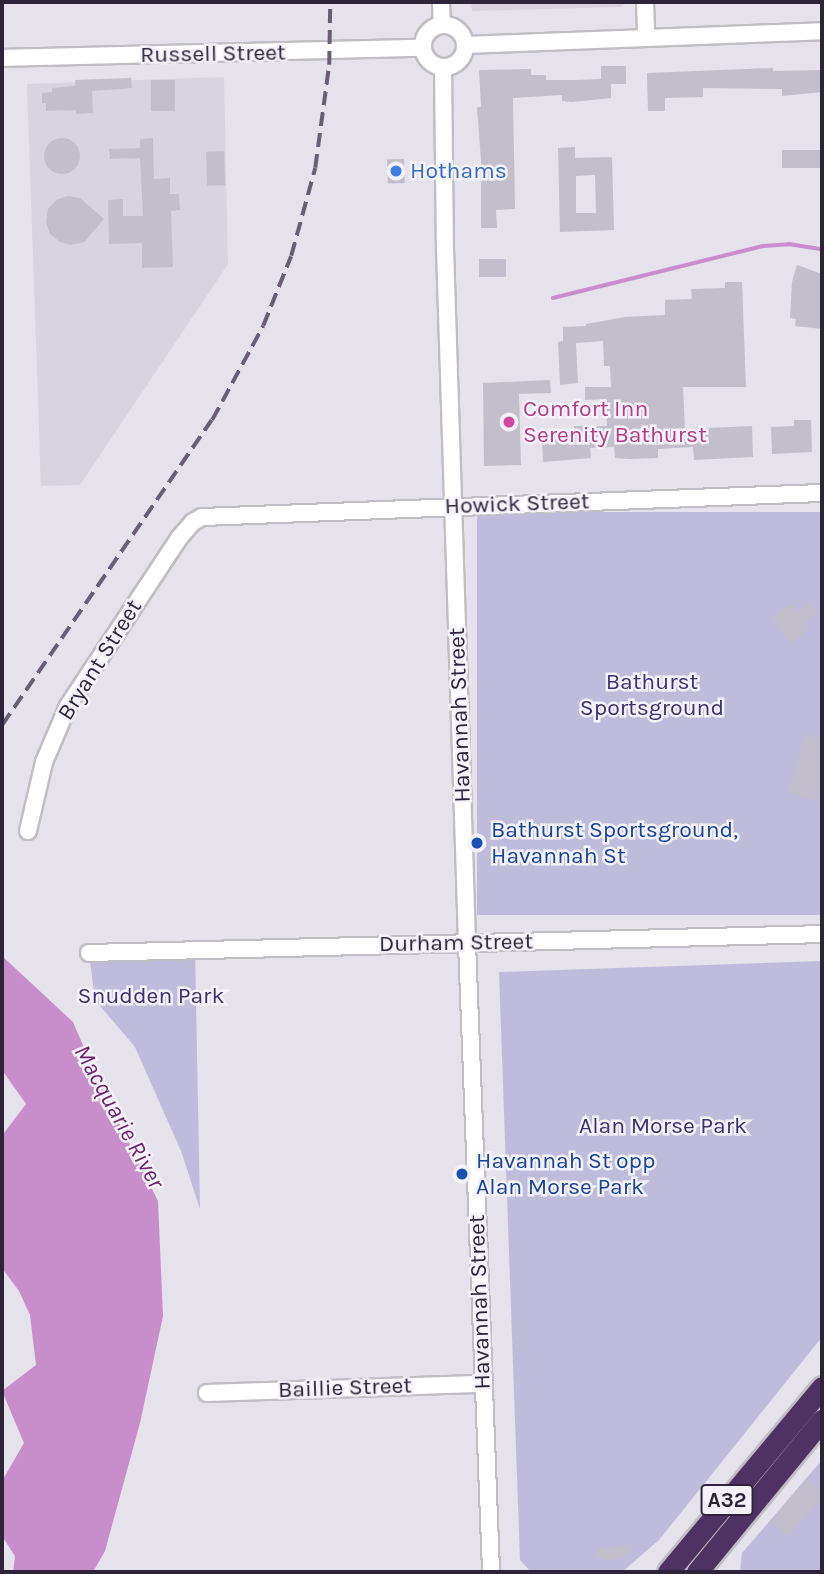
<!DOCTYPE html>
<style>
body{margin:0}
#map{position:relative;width:824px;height:1574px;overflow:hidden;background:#e5e2eb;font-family:Karla,sans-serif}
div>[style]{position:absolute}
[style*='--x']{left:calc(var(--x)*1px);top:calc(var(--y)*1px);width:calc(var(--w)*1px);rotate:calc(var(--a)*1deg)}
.built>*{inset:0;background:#d8d3df}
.green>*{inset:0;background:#bebcda;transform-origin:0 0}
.water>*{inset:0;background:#c88ecb}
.stream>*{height:3.5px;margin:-1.75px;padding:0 1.75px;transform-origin:1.75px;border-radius:1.75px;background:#c88ecb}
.building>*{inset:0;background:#c3becb;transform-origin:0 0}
.round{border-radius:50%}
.roads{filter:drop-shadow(2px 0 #c1bdc4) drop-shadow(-2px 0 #c1bdc4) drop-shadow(0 2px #c1bdc4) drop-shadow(0 -2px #c1bdc4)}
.minor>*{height:16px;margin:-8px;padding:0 8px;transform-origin:8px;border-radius:8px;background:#fff}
.minor>.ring{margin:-8px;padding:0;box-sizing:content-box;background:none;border:16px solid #fff;border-radius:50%}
.highway>*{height:21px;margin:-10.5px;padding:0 10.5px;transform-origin:10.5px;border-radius:10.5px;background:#4f3264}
.rail>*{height:3.5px;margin-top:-1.75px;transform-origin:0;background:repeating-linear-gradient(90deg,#6a5e76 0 14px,transparent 0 21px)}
.dots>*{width:19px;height:19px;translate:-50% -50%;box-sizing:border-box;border:4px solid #f4f2f8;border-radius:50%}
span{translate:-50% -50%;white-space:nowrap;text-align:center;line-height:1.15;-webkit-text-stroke:5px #f4f2f8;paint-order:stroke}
.shield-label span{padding:2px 5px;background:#f4f2f8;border:2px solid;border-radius:5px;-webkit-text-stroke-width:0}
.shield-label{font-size:21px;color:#2f233a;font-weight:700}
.street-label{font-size:23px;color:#2f233a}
.shop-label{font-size:23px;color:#366cbe}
.left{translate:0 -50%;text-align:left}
.hotel-label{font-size:23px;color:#b23c85}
.park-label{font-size:23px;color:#3c316e}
.transit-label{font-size:23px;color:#164399}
.water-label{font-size:24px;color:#6e2371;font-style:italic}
.frame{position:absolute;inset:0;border:4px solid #2f233a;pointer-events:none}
</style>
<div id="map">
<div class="built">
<i style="clip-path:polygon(471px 2px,626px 2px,621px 7px,472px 11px)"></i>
<i style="clip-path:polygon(224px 77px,228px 264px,80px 485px,41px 486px,27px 84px)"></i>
</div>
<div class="green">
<i style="left:822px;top:512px;width:403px;height:345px;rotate:90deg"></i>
<i style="clip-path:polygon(195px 949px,200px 1209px,181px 1151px,135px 1047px,95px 1000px,89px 953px)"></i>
<i style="clip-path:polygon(822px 961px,822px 1337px,659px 1540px,622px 1572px,531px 1572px,520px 1560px,499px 972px)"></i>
<i style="clip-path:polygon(822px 1460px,822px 1572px,740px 1572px,742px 1553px)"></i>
</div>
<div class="water">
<i style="clip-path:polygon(2px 956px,73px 1022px,97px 1078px,158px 1201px,163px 1316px,140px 1423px,105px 1551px,93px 1572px,13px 1572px,15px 1556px,2px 1536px,2px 1481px,24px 1443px,2px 1391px,36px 1365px,30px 1315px,19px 1291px,2px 1268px,4px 1133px,26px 1104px,2px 1070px)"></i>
</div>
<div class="stream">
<i style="--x:553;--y:298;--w:216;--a:-13.9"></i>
<i style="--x:763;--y:246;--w:26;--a:-4"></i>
<i style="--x:789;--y:244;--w:33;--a:9"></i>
</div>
<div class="building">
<i style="clip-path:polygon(601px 66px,626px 66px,626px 84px,611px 84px,611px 98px,572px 102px,562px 101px,562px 95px,513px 98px,515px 209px,496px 210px,497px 228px,481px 228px,481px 161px,477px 107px,481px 107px,479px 70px,531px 69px,531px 75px,546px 75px,546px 80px,576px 80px,601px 79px)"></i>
<i style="clip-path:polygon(773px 68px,773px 71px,822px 70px,822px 92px,782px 96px,782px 89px,703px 88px,703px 97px,665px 98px,665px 111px,648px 111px,647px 73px)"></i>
<i style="clip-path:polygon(131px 78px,132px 88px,92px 91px,93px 113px,76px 114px,76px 110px,46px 111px,46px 103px,42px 103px,42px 93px,52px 92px,52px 88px,75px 86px,75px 80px)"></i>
<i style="left:151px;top:80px;width:24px;height:31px"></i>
<i class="round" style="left:44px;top:138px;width:36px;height:36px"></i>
<i style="clip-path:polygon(153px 138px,154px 179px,170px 178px,170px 194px,179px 194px,180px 210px,171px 211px,173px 267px,142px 268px,142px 243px,109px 244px,108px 200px,123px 199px,123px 216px,143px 216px,140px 158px,110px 159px,109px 149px,140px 148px,140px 139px)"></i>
<i style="clip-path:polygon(evenodd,575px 147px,575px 158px,612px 157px,614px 230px,560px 232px,558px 148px,575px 147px,595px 175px,596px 213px,576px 213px,576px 176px,595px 175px)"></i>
<i style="left:822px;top:150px;width:18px;height:40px;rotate:90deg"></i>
<i style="left:224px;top:151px;width:34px;height:18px;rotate:88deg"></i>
<i style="left:404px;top:159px;width:24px;height:17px;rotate:88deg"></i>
<i style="clip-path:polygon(68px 196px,80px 198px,104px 219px,84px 242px,71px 245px,60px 242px,50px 234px,46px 222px,48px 209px,56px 200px)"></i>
<i style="left:506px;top:259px;width:18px;height:27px;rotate:90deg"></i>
<i style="clip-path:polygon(797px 265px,822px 274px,822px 329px,795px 326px,796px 319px,790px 318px,792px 282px)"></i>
<i style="clip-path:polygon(725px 282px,742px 282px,746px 387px,683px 387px,685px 429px,752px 426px,753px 457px,694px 460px,693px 447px,658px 449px,658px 458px,630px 459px,615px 458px,614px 447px,590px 448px,591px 458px,543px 462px,542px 437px,574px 436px,574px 426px,607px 426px,606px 399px,585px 400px,585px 387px,611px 387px,610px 366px,604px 366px,603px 341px,576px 343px,578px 383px,560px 385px,558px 342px,563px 341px,563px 327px,586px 326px,586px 324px,625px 317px,665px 315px,665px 300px,692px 299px,691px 289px,725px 288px)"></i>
<i style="clip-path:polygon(550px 380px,551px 393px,519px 394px,521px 465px,484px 466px,483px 383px)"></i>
<i style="clip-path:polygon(794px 420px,811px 420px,812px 452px,772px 454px,771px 427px,794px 426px)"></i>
<i style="clip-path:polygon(810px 602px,818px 612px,804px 622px,809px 629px,790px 644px,771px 618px,791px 604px,797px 612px)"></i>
<i style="clip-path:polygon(806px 734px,822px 739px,822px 780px,816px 801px,788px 792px)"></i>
<i style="clip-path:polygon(807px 1479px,822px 1493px,822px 1497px,788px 1536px,771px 1521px)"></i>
<i style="clip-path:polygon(629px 1545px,633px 1553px,614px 1560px,596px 1558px,596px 1549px)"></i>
</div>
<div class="roads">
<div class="minor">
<i style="--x:441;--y:2;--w:23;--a:88"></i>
<i style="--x:645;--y:2;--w:34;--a:88"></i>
<i class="ring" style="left:423px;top:25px;width:26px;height:26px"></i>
<i style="--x:465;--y:45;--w:357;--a:-2.2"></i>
<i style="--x:2;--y:58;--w:421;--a:-1.4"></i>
<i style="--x:443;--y:67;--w:182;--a:89.4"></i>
<i style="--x:445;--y:249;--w:694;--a:88.18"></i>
<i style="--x:467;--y:943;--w:629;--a:87.81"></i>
<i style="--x:28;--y:831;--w:71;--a:-76.9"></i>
<i style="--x:44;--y:762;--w:61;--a:-66.8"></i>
<i style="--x:68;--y:706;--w:201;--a:-56.5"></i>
<i style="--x:179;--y:538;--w:21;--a:-49"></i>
<i style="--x:193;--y:522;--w:10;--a:-29"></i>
<i style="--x:202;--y:517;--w:620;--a:-2.22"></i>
<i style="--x:89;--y:953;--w:733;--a:-1.48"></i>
<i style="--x:207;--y:1393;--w:276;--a:-1.9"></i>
</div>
<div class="highway">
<i style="--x:668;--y:1572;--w:241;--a:-50.2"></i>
<i style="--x:697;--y:1572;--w:197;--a:-50.6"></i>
</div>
</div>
<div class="rail">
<i style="--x:2;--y:725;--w:370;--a:-55.5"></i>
<i style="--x:212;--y:420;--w:107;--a:-61.5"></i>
<i style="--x:263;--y:326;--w:75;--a:-68.2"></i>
<i style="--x:291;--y:256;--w:91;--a:-74.7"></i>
<i style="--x:315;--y:168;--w:104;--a:-82.3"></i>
<i style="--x:329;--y:65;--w:63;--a:-89.1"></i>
</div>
<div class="dots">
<i style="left:396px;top:171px;background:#3f7fe0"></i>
<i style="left:509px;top:422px;background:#d1479c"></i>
<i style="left:477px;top:843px;background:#1a4fb4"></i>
<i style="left:462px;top:1174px;background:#1a4fb4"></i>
</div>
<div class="shield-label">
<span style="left:727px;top:1500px">A32</span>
</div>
<div class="street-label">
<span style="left:213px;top:54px;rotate:-1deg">Russell Street</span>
<span style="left:517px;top:504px;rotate:-2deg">Howick Street</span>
<span style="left:100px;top:660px;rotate:-58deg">Bryant Street</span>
<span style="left:460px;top:715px;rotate:-92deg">Havannah Street</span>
<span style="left:456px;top:943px;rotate:-1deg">Durham Street</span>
<span style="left:480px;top:1302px;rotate:-92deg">Havannah Street</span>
<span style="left:345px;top:1388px;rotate:-2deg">Baillie Street</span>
</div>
<div class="shop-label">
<span class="left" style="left:410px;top:171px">Hothams</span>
</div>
<div class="hotel-label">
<span class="left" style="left:523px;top:422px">Comfort Inn<br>Serenity Bathurst</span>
</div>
<div class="park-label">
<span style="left:652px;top:695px">Bathurst<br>Sportsground</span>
<span style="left:151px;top:996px">Snudden Park</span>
<span style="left:663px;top:1126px">Alan Morse Park</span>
</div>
<div class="transit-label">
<span class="left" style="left:491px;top:843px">Bathurst Sportsground,<br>Havannah St</span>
<span class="left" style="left:476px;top:1174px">Havannah St opp<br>Alan Morse Park</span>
</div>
<div class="water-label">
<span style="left:119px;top:1117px;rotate:61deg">Macquarie River</span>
</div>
<div class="frame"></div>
</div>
